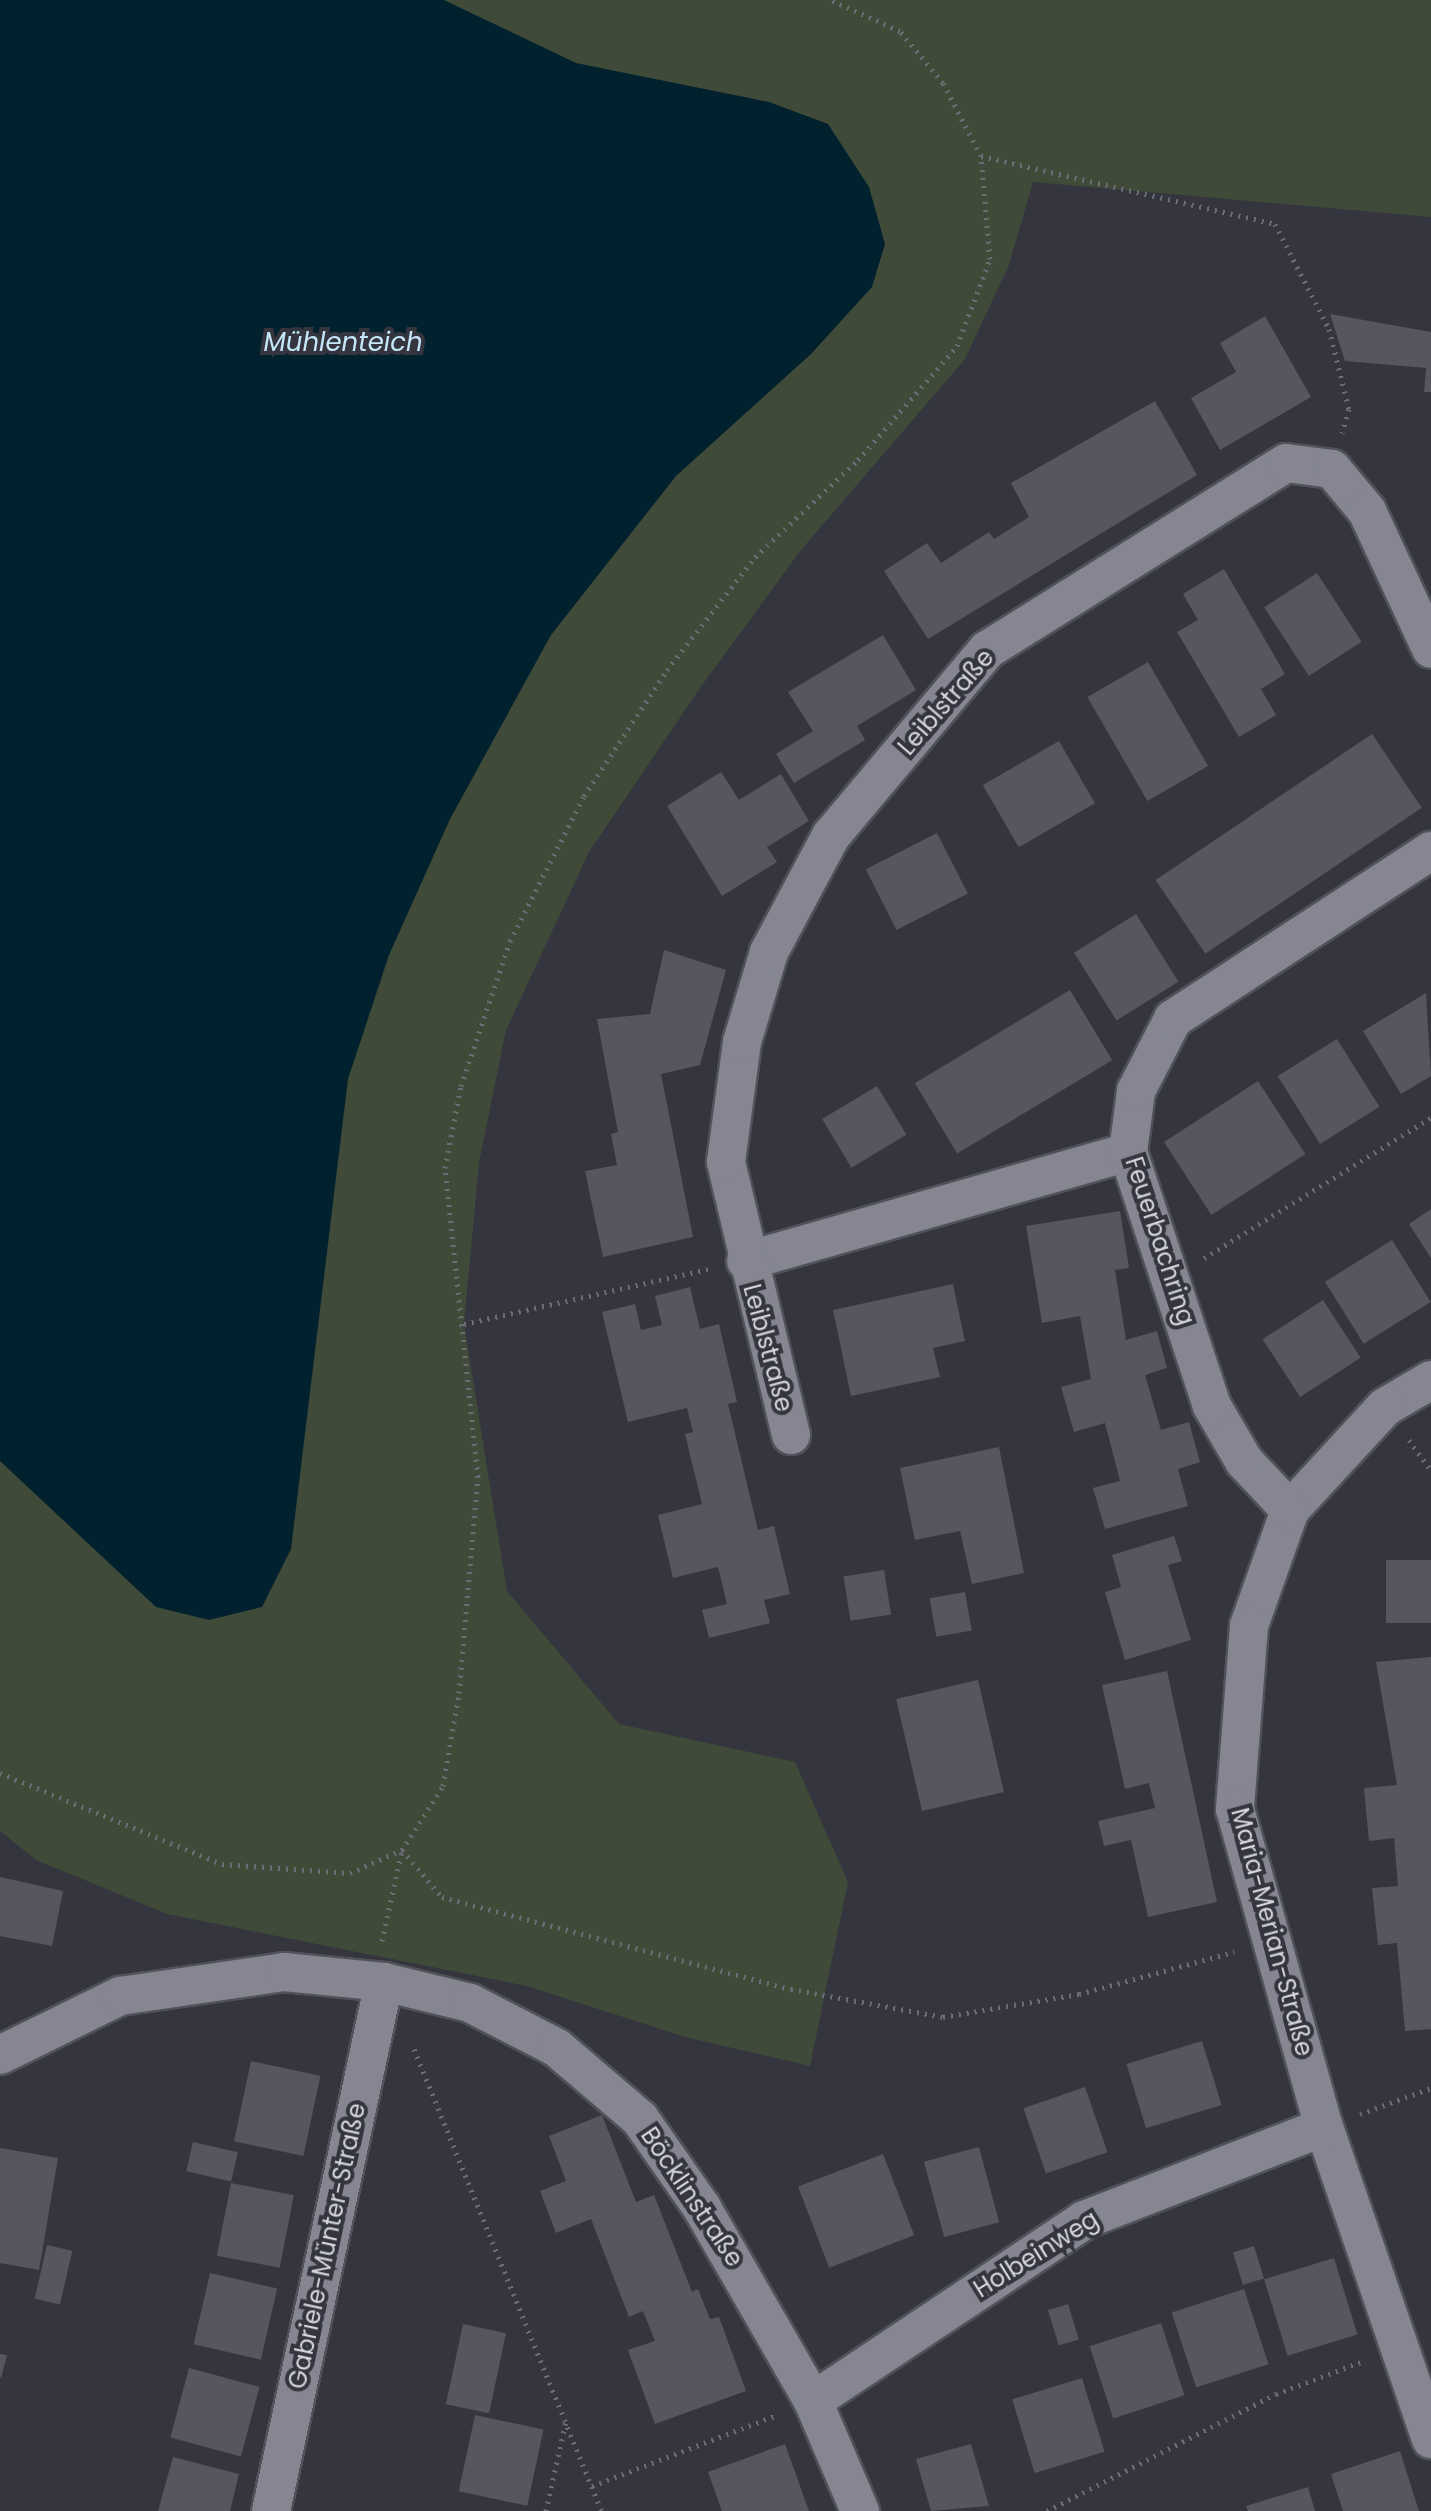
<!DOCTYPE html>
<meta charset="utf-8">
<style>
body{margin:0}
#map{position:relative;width:1431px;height:2511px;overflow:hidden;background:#34353e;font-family:Poppins,sans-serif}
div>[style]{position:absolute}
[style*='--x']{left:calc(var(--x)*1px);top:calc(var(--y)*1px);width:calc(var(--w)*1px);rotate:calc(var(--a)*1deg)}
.green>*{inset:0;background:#3f4b38}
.water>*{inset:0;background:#02212e}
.building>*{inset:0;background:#57565f;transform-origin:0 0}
.path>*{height:5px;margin-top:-2.5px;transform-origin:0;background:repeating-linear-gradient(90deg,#6b6c74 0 2px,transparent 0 8px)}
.roads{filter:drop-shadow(2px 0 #505159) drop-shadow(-2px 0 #505159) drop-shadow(0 2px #505159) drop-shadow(0 -2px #505159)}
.street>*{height:38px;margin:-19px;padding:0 19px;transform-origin:19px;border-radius:19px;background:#858691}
span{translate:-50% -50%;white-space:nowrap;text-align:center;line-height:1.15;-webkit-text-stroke:8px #34353e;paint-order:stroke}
.street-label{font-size:24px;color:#d6d7dd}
.water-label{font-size:26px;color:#c4e6f8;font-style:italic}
</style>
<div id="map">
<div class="green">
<i style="clip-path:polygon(0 0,1431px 0,1431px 217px,1033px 182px,1009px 265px,965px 359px,801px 550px,700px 688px,589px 852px,506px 1030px,479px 1163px,464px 1324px,507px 1591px,619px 1724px,795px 1762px,848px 1882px,810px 2066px,685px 2037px,527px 1986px,167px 1914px,36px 1860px,0 1831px)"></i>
</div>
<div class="water">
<i style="clip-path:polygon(0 0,444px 0,576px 63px,769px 102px,828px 124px,869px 187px,885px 244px,872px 287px,811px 354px,676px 476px,551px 635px,450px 819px,389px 955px,348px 1079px,291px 1549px,262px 1607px,209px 1620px,156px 1607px,0 1461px)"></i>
</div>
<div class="building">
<i style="clip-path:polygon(1330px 314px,1431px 332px,1431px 392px,1424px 392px,1426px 368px,1345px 361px)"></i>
<i style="clip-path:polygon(1265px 316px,1311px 397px,1220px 450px,1191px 398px,1236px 372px,1220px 343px)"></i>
<i style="clip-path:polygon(1155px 401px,1197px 475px,928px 639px,884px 571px,927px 543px,941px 563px,989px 532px,994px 539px,1029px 517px,1011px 483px)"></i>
<i style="clip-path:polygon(1224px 569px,1285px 674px,1261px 689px,1276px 715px,1239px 737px,1177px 632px,1198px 620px,1183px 594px)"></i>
<i style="left:1317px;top:573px;width:82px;height:63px;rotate:57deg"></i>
<i style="clip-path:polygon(883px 635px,916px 690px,857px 726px,865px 740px,794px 783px,776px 754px,813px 731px,788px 692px)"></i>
<i style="left:1148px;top:662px;width:120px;height:70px;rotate:60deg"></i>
<i style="left:1372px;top:734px;width:89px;height:261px;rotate:56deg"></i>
<i style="left:1059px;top:741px;width:72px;height:88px;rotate:60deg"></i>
<i style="clip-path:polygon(721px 772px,739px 800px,781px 774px,809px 821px,767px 847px,777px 862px,722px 896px,667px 806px)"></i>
<i style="left:937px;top:833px;width:68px;height:80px;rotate:63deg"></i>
<i style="left:1136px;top:914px;width:80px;height:73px;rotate:58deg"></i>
<i style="clip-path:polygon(664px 950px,726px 970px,700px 1065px,661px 1074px,693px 1237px,603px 1257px,585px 1171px,617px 1165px,611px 1134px,618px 1132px,597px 1019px,650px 1014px)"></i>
<i style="left:1070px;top:990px;width:82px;height:181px;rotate:59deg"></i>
<i style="clip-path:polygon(1426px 993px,1431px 1076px,1401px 1094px,1363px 1031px)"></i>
<i style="left:1337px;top:1039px;width:80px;height:70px;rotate:58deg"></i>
<i style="left:1258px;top:1081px;width:87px;height:112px;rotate:57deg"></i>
<i style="left:877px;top:1086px;width:57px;height:64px;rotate:59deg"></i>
<i style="clip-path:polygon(1431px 1209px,1431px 1258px,1409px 1224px)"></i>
<i style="clip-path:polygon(1120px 1211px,1129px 1268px,1115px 1270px,1126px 1340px,1157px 1331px,1167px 1368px,1145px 1375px,1161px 1430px,1189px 1422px,1200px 1462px,1178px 1469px,1188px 1506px,1105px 1529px,1093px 1488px,1120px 1481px,1105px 1423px,1074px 1432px,1061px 1387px,1091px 1379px,1080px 1316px,1042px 1323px,1026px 1226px)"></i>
<i style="left:1392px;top:1240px;width:73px;height:79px;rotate:58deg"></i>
<i style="clip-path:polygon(953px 1284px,965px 1341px,933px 1348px,940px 1377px,851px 1396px,833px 1310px)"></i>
<i style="clip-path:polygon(690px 1287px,700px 1329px,719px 1324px,737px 1402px,728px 1404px,758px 1530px,774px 1526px,790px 1594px,764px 1600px,770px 1623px,709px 1638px,702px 1610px,727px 1604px,718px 1567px,673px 1578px,658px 1515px,702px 1504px,685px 1434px,693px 1432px,687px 1408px,628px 1422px,602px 1312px,635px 1304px,641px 1330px,662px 1325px,655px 1296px)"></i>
<i style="left:1323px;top:1300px;width:69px;height:72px;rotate:57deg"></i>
<i style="clip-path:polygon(999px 1447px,1024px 1573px,972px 1584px,960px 1531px,915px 1540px,900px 1468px)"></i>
<i style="clip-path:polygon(1174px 1536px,1182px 1561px,1168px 1565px,1191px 1640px,1125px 1660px,1105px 1592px,1121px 1587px,1112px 1555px)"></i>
<i style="left:1431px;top:1560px;width:63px;height:45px;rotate:90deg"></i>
<i style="left:884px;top:1570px;width:45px;height:41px;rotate:81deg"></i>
<i style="left:965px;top:1592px;width:39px;height:36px;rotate:80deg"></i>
<i style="clip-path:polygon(1431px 1657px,1431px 2029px,1405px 2031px,1397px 1943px,1378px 1945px,1372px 1888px,1398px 1886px,1394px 1838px,1369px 1841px,1364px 1788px,1397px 1785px,1376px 1662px)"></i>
<i style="clip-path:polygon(1167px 1671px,1217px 1902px,1148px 1917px,1131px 1840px,1104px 1846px,1098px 1821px,1155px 1808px,1149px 1783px,1125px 1789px,1102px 1685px)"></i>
<i style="left:978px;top:1680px;width:115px;height:84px;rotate:77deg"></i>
<i style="clip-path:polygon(0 1877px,63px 1891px,52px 1946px,0 1936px)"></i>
<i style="left:1202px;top:2041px;width:67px;height:79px;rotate:73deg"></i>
<i style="left:251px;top:2061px;width:71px;height:82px;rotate:12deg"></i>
<i style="left:1085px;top:2087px;width:69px;height:65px;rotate:71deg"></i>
<i style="clip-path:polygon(602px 2115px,636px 2202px,654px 2195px,692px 2292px,698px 2289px,710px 2319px,719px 2317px,746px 2391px,655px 2424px,628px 2350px,655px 2341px,643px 2311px,629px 2317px,591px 2219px,556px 2233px,540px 2191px,566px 2181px,549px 2136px)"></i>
<i style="left:193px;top:2142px;width:46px;height:30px;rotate:13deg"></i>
<i style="left:979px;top:2147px;width:78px;height:57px;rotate:75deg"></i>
<i style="clip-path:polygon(0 2148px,58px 2158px,39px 2270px,0 2263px)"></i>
<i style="left:883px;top:2154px;width:87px;height:91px;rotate:69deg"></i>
<i style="left:231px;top:2183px;width:64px;height:74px;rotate:11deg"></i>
<i style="left:47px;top:2245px;width:26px;height:55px;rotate:13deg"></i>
<i style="left:1254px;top:2246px;width:34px;height:22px;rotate:73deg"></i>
<i style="left:1334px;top:2258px;width:80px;height:73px;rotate:73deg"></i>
<i style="left:210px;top:2273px;width:69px;height:73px;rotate:13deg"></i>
<i style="left:1244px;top:2289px;width:79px;height:76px;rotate:72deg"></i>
<i style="left:1068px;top:2304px;width:37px;height:21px;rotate:73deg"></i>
<i style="left:1161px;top:2323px;width:76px;height:75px;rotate:72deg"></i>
<i style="left:463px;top:2324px;width:44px;height:82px;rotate:12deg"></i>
<i style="clip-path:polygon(0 2354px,7px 2355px,1px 2378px,0 2377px)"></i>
<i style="left:189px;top:2368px;width:73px;height:72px;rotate:15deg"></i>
<i style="left:1082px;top:2378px;width:77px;height:73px;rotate:73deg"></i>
<i style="left:475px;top:2415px;width:70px;height:78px;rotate:12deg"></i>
<i style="clip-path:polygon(785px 2444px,809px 2511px,722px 2511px,708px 2472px)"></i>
<i style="clip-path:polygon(971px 2444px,989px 2506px,931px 2511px,916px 2459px)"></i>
<i style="clip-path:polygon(1400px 2451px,1419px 2511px,1343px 2511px,1331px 2474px)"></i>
<i style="clip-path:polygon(173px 2457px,239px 2474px,230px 2511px,158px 2511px)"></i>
<i style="clip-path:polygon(1308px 2487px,1315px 2511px,1248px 2511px,1246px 2506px)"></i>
</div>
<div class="path">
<i style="--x:981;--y:156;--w:302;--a:13"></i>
<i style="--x:1275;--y:224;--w:118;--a:62.8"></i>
<i style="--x:1329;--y:329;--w:82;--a:76"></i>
<i style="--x:1349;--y:409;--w:25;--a:106"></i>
<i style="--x:1204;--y:1258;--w:267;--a:-31.7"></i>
<i style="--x:464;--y:1324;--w:251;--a:-12.7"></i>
<i style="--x:1409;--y:1440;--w:37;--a:54"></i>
<i style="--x:0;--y:1773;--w:240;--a:22.3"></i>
<i style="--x:222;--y:1864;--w:128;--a:4"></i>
<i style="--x:350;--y:1873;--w:57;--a:-23.9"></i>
<i style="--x:402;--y:1850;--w:76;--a:-57.4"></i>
<i style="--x:443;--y:1786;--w:94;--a:-80.2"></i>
<i style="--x:459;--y:1693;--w:217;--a:-85"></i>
<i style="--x:478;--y:1477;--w:311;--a:-96.1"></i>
<i style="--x:445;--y:1168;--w:84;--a:-79"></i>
<i style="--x:461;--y:1086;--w:153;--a:-71.3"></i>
<i style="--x:510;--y:941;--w:163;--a:-63"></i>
<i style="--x:584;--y:796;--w:151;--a:-56.6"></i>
<i style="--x:667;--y:670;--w:143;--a:-52.1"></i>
<i style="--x:755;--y:557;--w:141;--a:-43.3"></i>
<i style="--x:858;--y:460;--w:151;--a:-49"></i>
<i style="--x:957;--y:346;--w:93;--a:-69.2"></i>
<i style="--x:990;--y:259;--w:103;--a:-95"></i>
<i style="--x:981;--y:156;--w:82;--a:-117.5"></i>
<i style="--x:943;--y:83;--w:67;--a:-129.6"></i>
<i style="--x:900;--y:31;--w:76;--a:-155.8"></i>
<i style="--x:402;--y:1850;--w:62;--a:49.6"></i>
<i style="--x:442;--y:1897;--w:361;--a:14.8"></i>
<i style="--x:791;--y:1989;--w:155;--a:10.4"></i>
<i style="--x:943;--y:2017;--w:138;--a:-9.6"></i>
<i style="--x:1079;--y:1994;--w:161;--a:-15.2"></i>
<i style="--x:382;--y:1941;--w:93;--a:-77.6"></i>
<i style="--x:414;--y:2049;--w:499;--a:67.9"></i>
<i style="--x:1360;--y:2114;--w:76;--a:-20.1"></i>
<i style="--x:592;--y:2486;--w:195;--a:-21"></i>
<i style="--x:546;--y:2511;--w:92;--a:-77.5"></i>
<i style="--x:1047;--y:2511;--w:257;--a:-27.1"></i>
<i style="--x:1276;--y:2394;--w:94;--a:-20.6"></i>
</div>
<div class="roads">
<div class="street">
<i style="--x:746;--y:1261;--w:397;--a:-15.9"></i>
<i style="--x:1431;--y:1380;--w:53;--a:149.6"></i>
<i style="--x:1385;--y:1407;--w:140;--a:132.7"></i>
<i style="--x:1290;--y:1510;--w:123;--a:109.5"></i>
<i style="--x:1249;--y:1626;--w:184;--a:94.4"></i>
<i style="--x:1235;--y:1809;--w:330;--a:74.4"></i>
<i style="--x:1324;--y:2127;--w:330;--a:71.1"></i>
<i style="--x:791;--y:1435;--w:281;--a:-103.4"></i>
<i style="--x:726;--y:1162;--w:121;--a:-82.4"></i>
<i style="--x:742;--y:1042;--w:94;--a:-73.3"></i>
<i style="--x:769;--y:952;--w:132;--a:-61.9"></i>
<i style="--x:831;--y:836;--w:243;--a:-50"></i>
<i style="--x:987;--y:650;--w:353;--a:-32"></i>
<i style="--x:1286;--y:463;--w:46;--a:7.4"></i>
<i style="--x:1332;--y:469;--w:55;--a:50.2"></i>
<i style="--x:1367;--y:511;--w:152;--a:65.1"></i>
<i style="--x:1290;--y:1510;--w:67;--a:-133.2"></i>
<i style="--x:1244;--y:1461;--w:64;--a:-120.2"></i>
<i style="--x:1212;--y:1406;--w:268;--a:-108.3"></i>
<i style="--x:1128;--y:1152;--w:62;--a:-82.5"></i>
<i style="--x:1136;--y:1091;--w:81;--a:-62.8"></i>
<i style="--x:1173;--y:1019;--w:308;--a:-33.1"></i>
<i style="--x:0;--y:2055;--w:134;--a:-26.2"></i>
<i style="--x:120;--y:1996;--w:166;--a:-8.3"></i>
<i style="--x:284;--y:1972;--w:100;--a:5.7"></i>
<i style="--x:384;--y:1982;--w:89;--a:13.7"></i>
<i style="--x:470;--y:2003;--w:98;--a:27.3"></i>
<i style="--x:557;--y:2048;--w:109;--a:40.5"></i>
<i style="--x:640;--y:2119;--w:108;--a:55.1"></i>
<i style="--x:702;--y:2208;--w:223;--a:60.1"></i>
<i style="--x:813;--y:2401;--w:120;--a:66.9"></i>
<i style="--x:813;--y:2401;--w:326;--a:-33.7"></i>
<i style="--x:1084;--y:2220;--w:257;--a:-21.2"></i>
<i style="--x:271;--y:2511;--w:541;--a:-77.94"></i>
</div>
</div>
<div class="street-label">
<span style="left:946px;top:702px;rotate:-49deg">Leiblstraße</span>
<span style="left:1160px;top:1241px;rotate:72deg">Feuerbachring</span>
<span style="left:768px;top:1348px;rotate:75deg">Leiblstraße</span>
<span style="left:1272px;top:1932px;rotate:75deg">Maria-Merian-Straße</span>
<span style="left:692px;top:2197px;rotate:56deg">Böcklinstraße</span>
<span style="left:327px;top:2246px;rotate:-78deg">Gabriele-Münter-Straße</span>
<span style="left:1036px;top:2254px;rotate:-32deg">Holbeinweg</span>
</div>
<div class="water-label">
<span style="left:343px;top:343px">Mühlenteich</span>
</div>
</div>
